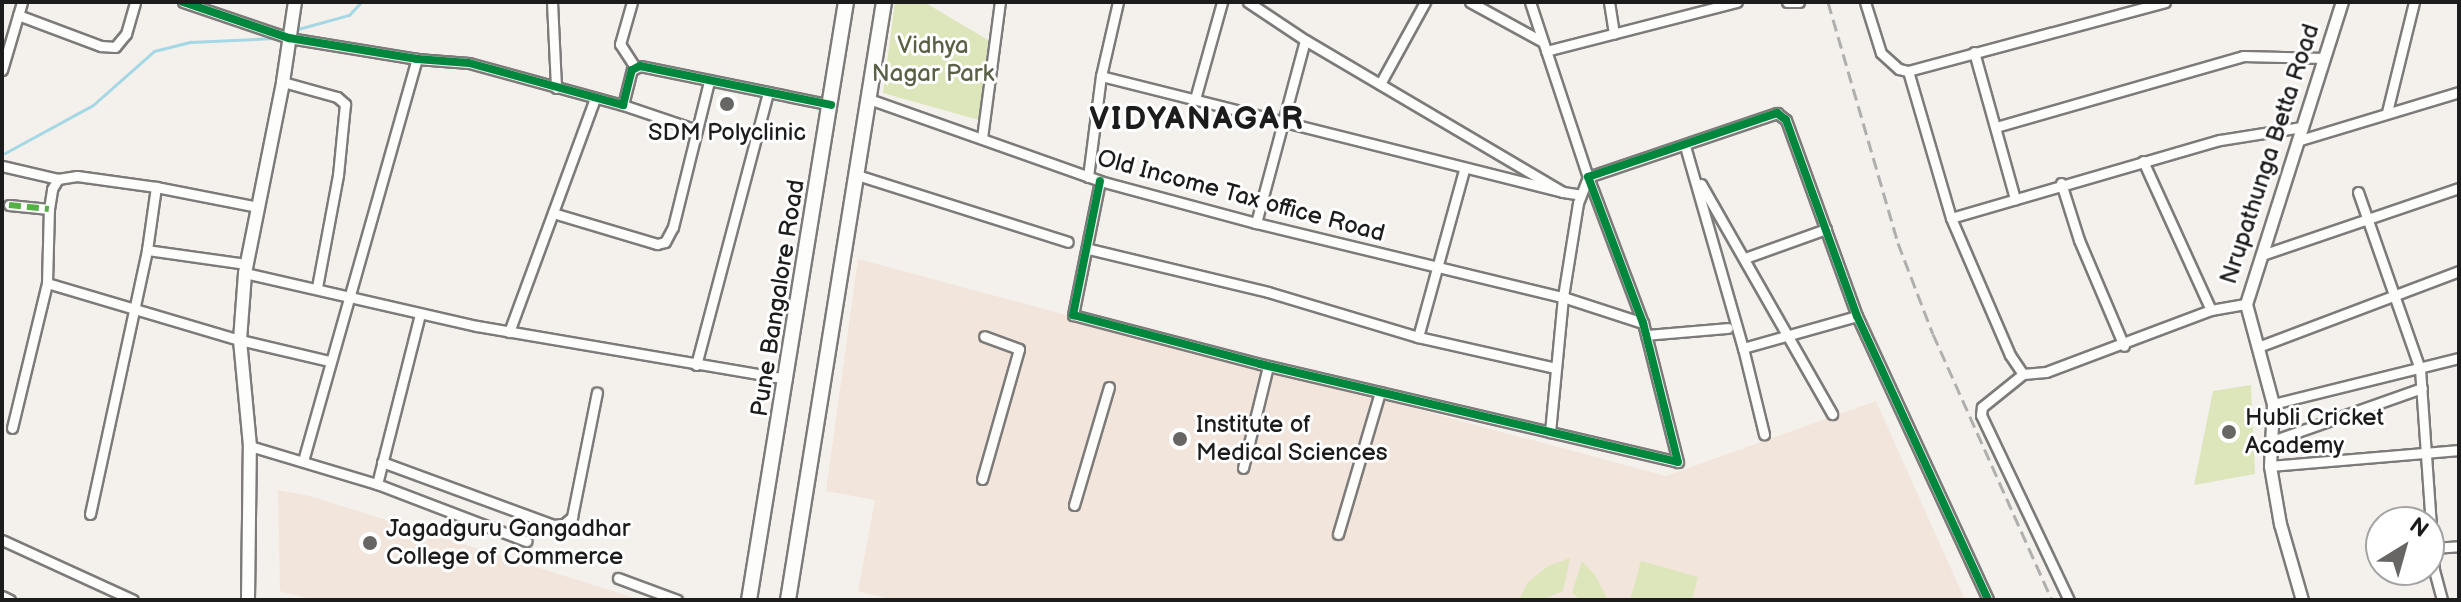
<!DOCTYPE html>
<style>
body{margin:0}
#map{position:relative;width:2461px;height:602px;overflow:hidden;background:#f4f0ec;font-family:"Balsamiq Sans",sans-serif}
div>[style]{position:absolute}
[style*='--x']{left:calc(var(--x)*1px);top:calc(var(--y)*1px);width:calc(var(--w)*1px);rotate:calc(var(--a)*1deg)}
.built>*{inset:0;background:#f2e5dc}
.green>*{inset:0;background:#dde6ba}
.stream>*{height:3px;margin:-1.5px;padding:0 1.5px;transform-origin:1.5px;border-radius:1.5px;background:#a4d8e5}
.roads{filter:drop-shadow(2px 0 #7d7b7a) drop-shadow(-2px 0 #7d7b7a) drop-shadow(0 2px #7d7b7a) drop-shadow(0 -2px #7d7b7a)}
.minor>*{height:9px;margin:-4.5px;padding:0 4.5px;transform-origin:4.5px;border-radius:4.5px;background:#fdfdfc}
.tertiary>*{height:11px;margin:-5.5px;padding:0 5.5px;transform-origin:5.5px;border-radius:5.5px;background:#fdfdfc}
.secondary>*{height:12px;margin:-6px;padding:0 6px;transform-origin:6px;border-radius:6px;background:#fdfdfc}
.primary>*{height:14px;margin:-7px;padding:0 7px;transform-origin:7px;border-radius:7px;background:#fdfdfc}
.rail>*{height:3px;margin-top:-1.5px;transform-origin:0;background:repeating-linear-gradient(90deg,#b0afaf 0 12px,transparent 0 18px)}
.quiet>*{height:6px;margin-top:-3px;transform-origin:0;background:repeating-linear-gradient(90deg,#55b145 0 12px,transparent 0 18px)}
.cycleway>*{height:8px;margin:-4px;padding:0 4px;transform-origin:4px;border-radius:4px;background:#00873e}
.dots>*{width:22px;height:22px;translate:-50% -50%;box-sizing:border-box;border:4px solid #fff;border-radius:50%}
span{translate:-50% -50%;white-space:nowrap;text-align:center;line-height:1.15;-webkit-text-stroke:6px #fff;paint-order:stroke}
.park-label{font-size:24px;color:#596045}
.poi-label{font-size:24px;color:#1c1c1c}
.left{translate:0 -50%;text-align:left}
.street-label{font-size:24px;color:#1c1c1c}
.district-label{font-size:32px;color:#1c1c1c;font-weight:700;letter-spacing:2px}
.frame{position:absolute;inset:0;border:4px solid #1c1c1c;pointer-events:none}
.north{position:absolute;left:2365px;top:506px;width:80px;height:80px;box-sizing:border-box;background:#fff;border:2px solid #a4a4a4;border-radius:50%;rotate:37deg;font-size:22px;font-weight:700;line-height:32px;text-align:center;color:#1c1c1c}
.north::after{content:'';display:block;margin:auto;width:28px;height:36px;background:#686665;clip-path:polygon(50% 0,100% 100%,50% 72%,0 100%)}
</style>
<div id="map">
<div class="built">
<i style="clip-path:polygon(858px 259px,1666px 476px,1876px 401px,1965px 600px,893px 600px,858px 591px,875px 500px,826px 491px)"></i>
<i style="clip-path:polygon(278px 490px,310px 496px,641px 600px,315px 600px,280px 591px)"></i>
</div>
<div class="green">
<i style="clip-path:polygon(895px 2px,924px 2px,993px 43px,979px 120px,883px 93px)"></i>
<i style="clip-path:polygon(2251px 385px,2255px 474px,2194px 485px,2213px 391px)"></i>
<i style="clip-path:polygon(1570px 558px,1563px 591px,1541px 600px,1519px 600px,1527px 583px,1548px 566px)"></i>
<i style="clip-path:polygon(1582px 561px,1595px 575px,1608px 600px,1581px 600px,1572px 593px)"></i>
<i style="clip-path:polygon(1641px 561px,1698px 577px,1692px 600px,1630px 600px)"></i>
</div>
<div class="stream">
<i style="--x:298;--y:29;--w:53;--a:-15.4"></i>
<i style="--x:349;--y:15;--w:18;--a:-47"></i>
<i style="--x:5;--y:153;--w:100;--a:-28.6"></i>
<i style="--x:93;--y:105;--w:81;--a:-41.5"></i>
<i style="--x:154;--y:51;--w:38;--a:-14"></i>
<i style="--x:191;--y:42;--w:84;--a:-2.7"></i>
</div>
<div class="roads">
<div class="minor">
<i style="--x:183;--y:2;--w:112;--a:18.8"></i>
<i style="--x:289;--y:38;--w:130;--a:9.3"></i>
<i style="--x:417;--y:59;--w:52;--a:4.4"></i>
<i style="--x:469;--y:63;--w:160;--a:15.3"></i>
<i style="--x:623;--y:105;--w:36;--a:-76"></i>
<i style="--x:632;--y:70;--w:9;--a:-27"></i>
<i style="--x:640;--y:66;--w:195;--a:11.5"></i>
<i style="--x:552;--y:2;--w:86;--a:87.3"></i>
<i style="--x:632;--y:2;--w:44;--a:105.9"></i>
<i style="--x:620;--y:44;--w:27;--a:57"></i>
<i style="--x:1248;--y:2;--w:69;--a:33.7"></i>
<i style="--x:1305;--y:40;--w:299;--a:30.5"></i>
<i style="--x:1563;--y:192;--w:18;--a:9"></i>
<i style="--x:1470;--y:2;--w:83;--a:28.7"></i>
<i style="--x:1530;--y:2;--w:184;--a:71.7"></i>
<i style="--x:1588;--y:177;--w:28;--a:111"></i>
<i style="--x:1578;--y:203;--w:95;--a:99.1"></i>
<i style="--x:1563;--y:297;--w:136;--a:95.5"></i>
<i style="--x:1609;--y:2;--w:32;--a:81"></i>
<i style="--x:1787;--y:2;--w:12;--a:0"></i>
<i style="--x:1865;--y:2;--w:53;--a:72.6"></i>
<i style="--x:1881;--y:53;--w:24;--a:42"></i>
<i style="--x:1899;--y:69;--w:9;--a:13"></i>
<i style="--x:1908;--y:71;--w:266;--a:-15"></i>
<i style="--x:18;--y:15;--w:89;--a:20.5"></i>
<i style="--x:101;--y:46;--w:14;--a:4"></i>
<i style="--x:115;--y:47;--w:17;--a:-50"></i>
<i style="--x:126;--y:34;--w:33;--a:-74"></i>
<i style="--x:1546;--y:51;--w:197;--a:-14.4"></i>
<i style="--x:1974;--y:52;--w:153;--a:74.4"></i>
<i style="--x:2;--y:70;--w:71;--a:-73.6"></i>
<i style="--x:1908;--y:71;--w:153;--a:73.7"></i>
<i style="--x:1951;--y:218;--w:149;--a:66.7"></i>
<i style="--x:2010;--y:355;--w:23;--a:56"></i>
<i style="--x:2023;--y:374;--w:23;--a:-5"></i>
<i style="--x:2046;--y:372;--w:176;--a:-20.6"></i>
<i style="--x:2211;--y:310;--w:36;--a:-10"></i>
<i style="--x:1101;--y:76;--w:476;--a:14.1"></i>
<i style="--x:283;--y:82;--w:56;--a:15.5"></i>
<i style="--x:337;--y:97;--w:11;--a:41"></i>
<i style="--x:345;--y:104;--w:71;--a:95.6"></i>
<i style="--x:338;--y:175;--w:114;--a:100.6"></i>
<i style="--x:1380;--y:84;--w:94;--a:-61.2"></i>
<i style="--x:869;--y:99;--w:245;--a:19.5"></i>
<i style="--x:1100;--y:181;--w:162;--a:15.1"></i>
<i style="--x:1256;--y:223;--w:316;--a:13.6"></i>
<i style="--x:1563;--y:297;--w:84;--a:18"></i>
<i style="--x:1195;--y:99;--w:101;--a:-74.4"></i>
<i style="--x:623;--y:105;--w:78;--a:18.7"></i>
<i style="--x:2387;--y:112;--w:113;--a:-76.2"></i>
<i style="--x:1996;--y:127;--w:257;--a:-16"></i>
<i style="--x:2243;--y:56;--w:81;--a:1.4"></i>
<i style="--x:982;--y:138;--w:137;--a:-82.5"></i>
<i style="--x:2297;--y:141;--w:169;--a:-16.8"></i>
<i style="--x:1685;--y:146;--w:210;--a:74"></i>
<i style="--x:1743;--y:348;--w:118;--a:-15.7"></i>
<i style="--x:2143;--y:161;--w:164;--a:65.5"></i>
<i style="--x:2;--y:166;--w:57;--a:13.1"></i>
<i style="--x:857;--y:175;--w:221;--a:17.6"></i>
<i style="--x:1088;--y:177;--w:102;--a:-82.7"></i>
<i style="--x:1101;--y:76;--w:76;--a:-77.1"></i>
<i style="--x:1100;--y:181;--w:137;--a:101.4"></i>
<i style="--x:1073;--y:315;--w:193;--a:14.7"></i>
<i style="--x:1260;--y:364;--w:429;--a:13.2"></i>
<i style="--x:1678;--y:462;--w:143;--a:-104.1"></i>
<i style="--x:1643;--y:323;--w:156;--a:-110.6"></i>
<i style="--x:1588;--y:177;--w:200;--a:-18.7"></i>
<i style="--x:1777;--y:113;--w:11;--a:38"></i>
<i style="--x:1786;--y:120;--w:208;--a:70.1"></i>
<i style="--x:1857;--y:316;--w:313;--a:65.2"></i>
<i style="--x:2061;--y:183;--w:60;--a:72.5"></i>
<i style="--x:2079;--y:240;--w:115;--a:67"></i>
<i style="--x:1701;--y:184;--w:265;--a:60.3"></i>
<i style="--x:2358;--y:192;--w:188;--a:70.7"></i>
<i style="--x:2420;--y:369;--w:201;--a:86"></i>
<i style="--x:2434;--y:570;--w:31;--a:75"></i>
<i style="--x:9;--y:205;--w:40;--a:5.7"></i>
<i style="--x:553;--y:213;--w:109;--a:16.6"></i>
<i style="--x:657;--y:244;--w:8;--a:-14"></i>
<i style="--x:665;--y:242;--w:17;--a:-62"></i>
<i style="--x:673;--y:227;--w:150;--a:-76.1"></i>
<i style="--x:1951;--y:218;--w:280;--a:-16.2"></i>
<i style="--x:2220;--y:140;--w:83;--a:-9"></i>
<i style="--x:1256;--y:223;--w:189;--a:-75"></i>
<i style="--x:1089;--y:249;--w:184;--a:13.5"></i>
<i style="--x:1268;--y:292;--w:157;--a:16.7"></i>
<i style="--x:1418;--y:337;--w:141;--a:12.7"></i>
<i style="--x:147;--y:250;--w:101;--a:8"></i>
<i style="--x:2262;--y:255;--w:208;--a:-18.8"></i>
<i style="--x:1745;--y:258;--w:86;--a:-19.7"></i>
<i style="--x:245;--y:273;--w:238;--a:12.9"></i>
<i style="--x:477;--y:326;--w:314;--a:9.7"></i>
<i style="--x:47;--y:283;--w:201;--a:16.5"></i>
<i style="--x:240;--y:340;--w:91;--a:13.3"></i>
<i style="--x:509;--y:332;--w:249;--a:-69.8"></i>
<i style="--x:1646;--y:335;--w:82;--a:-4.9"></i>
<i style="--x:1418;--y:337;--w:173;--a:-74.6"></i>
<i style="--x:2258;--y:347;--w:215;--a:-20.7"></i>
<i style="--x:1743;--y:348;--w:89;--a:76.3"></i>
<i style="--x:696;--y:365;--w:281;--a:-75.2"></i>
<i style="--x:2023;--y:374;--w:53;--a:141.2"></i>
<i style="--x:1982;--y:407;--w:8;--a:97"></i>
<i style="--x:1981;--y:415;--w:205;--a:64.6"></i>
<i style="--x:2273;--y:404;--w:192;--a:-13.9"></i>
<i style="--x:12;--y:428;--w:149;--a:-76.4"></i>
<i style="--x:47;--y:283;--w:74;--a:-88.5"></i>
<i style="--x:49;--y:209;--w:20;--a:-81"></i>
<i style="--x:52;--y:189;--w:12;--a:-59"></i>
<i style="--x:58;--y:179;--w:19;--a:-9"></i>
<i style="--x:77;--y:176;--w:80;--a:7.9"></i>
<i style="--x:156;--y:187;--w:104;--a:11.1"></i>
<i style="--x:2272;--y:441;--w:159;--a:-19.5"></i>
<i style="--x:250;--y:446;--w:133;--a:16.7"></i>
<i style="--x:377;--y:484;--w:160;--a:20.9"></i>
<i style="--x:303;--y:461;--w:418;--a:-74.2"></i>
<i style="--x:382;--y:462;--w:182;--a:20.2"></i>
<i style="--x:553;--y:525;--w:11;--a:-5"></i>
<i style="--x:564;--y:524;--w:11;--a:-41"></i>
<i style="--x:572;--y:517;--w:127;--a:-78.7"></i>
<i style="--x:2270;--y:466;--w:190;--a:-4.8"></i>
<i style="--x:1243;--y:468;--w:105;--a:-76.2"></i>
<i style="--x:982;--y:479;--w:135;--a:-74.1"></i>
<i style="--x:1019;--y:349;--w:37;--a:-160"></i>
<i style="--x:377;--y:484;--w:175;--a:-75.8"></i>
<i style="--x:1074;--y:505;--w:123;--a:-73.5"></i>
<i style="--x:90;--y:514;--w:270;--a:-77.8"></i>
<i style="--x:147;--y:250;--w:64;--a:-81.9"></i>
<i style="--x:1338;--y:534;--w:148;--a:-73.5"></i>
<i style="--x:2;--y:540;--w:144;--a:24.6"></i>
<i style="--x:2433;--y:548;--w:26;--a:-4"></i>
<i style="--x:618;--y:578;--w:63;--a:20.4"></i>
<i style="--x:2;--y:596;--w:9;--a:27"></i>
</div>
<div class="tertiary">
<i style="--x:2302;--y:600;--w:79;--a:-106.1"></i>
<i style="--x:2280;--y:524;--w:59;--a:-99.8"></i>
<i style="--x:2270;--y:466;--w:62;--a:-87.2"></i>
<i style="--x:2273;--y:404;--w:104;--a:-105.1"></i>
<i style="--x:2246;--y:304;--w:317;--a:-72.4"></i>
</div>
<div class="secondary">
<i style="--x:248;--y:600;--w:154;--a:-89.3"></i>
<i style="--x:250;--y:446;--w:106;--a:-95.4"></i>
<i style="--x:240;--y:340;--w:67;--a:-85.7"></i>
<i style="--x:245;--y:273;--w:195;--a:-78.7"></i>
<i style="--x:283;--y:82;--w:81;--a:-81.5"></i>
</div>
<div class="primary">
<i style="--x:749;--y:600;--w:606;--a:-80.79"></i>
<i style="--x:788;--y:600;--w:606;--a:-80.88"></i>
</div>
</div>
<div class="rail">
<i style="--x:1828;--y:2;--w:251;--a:73.8"></i>
<i style="--x:1898;--y:243;--w:97;--a:69"></i>
<i style="--x:1933;--y:334;--w:291;--a:65.9"></i>
</div>
<div class="quiet">
<i style="--x:9;--y:205;--w:40;--a:5.7"></i>
</div>
<div class="cycleway">
<i style="--x:183;--y:2;--w:112;--a:18.8"></i>
<i style="--x:289;--y:38;--w:130;--a:9.3"></i>
<i style="--x:417;--y:59;--w:52;--a:4.4"></i>
<i style="--x:469;--y:63;--w:160;--a:15.3"></i>
<i style="--x:623;--y:105;--w:36;--a:-76"></i>
<i style="--x:632;--y:70;--w:9;--a:-27"></i>
<i style="--x:640;--y:66;--w:195;--a:11.5"></i>
<i style="--x:1100;--y:181;--w:137;--a:101.4"></i>
<i style="--x:1073;--y:315;--w:193;--a:14.7"></i>
<i style="--x:1260;--y:364;--w:429;--a:13.2"></i>
<i style="--x:1678;--y:462;--w:143;--a:-104.1"></i>
<i style="--x:1643;--y:323;--w:156;--a:-110.6"></i>
<i style="--x:1588;--y:177;--w:200;--a:-18.7"></i>
<i style="--x:1777;--y:113;--w:11;--a:38"></i>
<i style="--x:1786;--y:120;--w:208;--a:70.1"></i>
<i style="--x:1857;--y:316;--w:313;--a:65.2"></i>
</div>
<div class="dots">
<i style="left:727px;top:104px;background:#686665"></i>
<i style="left:2229px;top:432px;background:#686665"></i>
<i style="left:1180px;top:439px;background:#686665"></i>
<i style="left:370px;top:543px;background:#686665"></i>
</div>
<div class="park-label">
<span style="left:933px;top:60px">Vidhya<br>Nagar Park</span>
</div>
<div class="poi-label">
<span style="left:727px;top:133px">SDM Polyclinic</span>
<span class="left" style="left:2245px;top:432px">Hubli Cricket<br>Academy</span>
<span class="left" style="left:1196px;top:439px">Institute of<br>Medical Sciences</span>
<span class="left" style="left:386px;top:543px">Jagadguru Gangadhar<br>College of Commerce</span>
</div>
<div class="street-label">
<span style="left:2270px;top:154px;rotate:-72deg">Nrupathunga Betta Road</span>
<span style="left:1241px;top:196px;rotate:15deg">Old Income Tax office Road</span>
<span style="left:778px;top:298px;rotate:-81deg">Pune Bangalore Road</span>
</div>
<div class="district-label">
<span style="left:1197px;top:120px">VIDYANAGAR</span>
</div>
<div class="frame"></div>
<div class="north">N</div>
</div>
